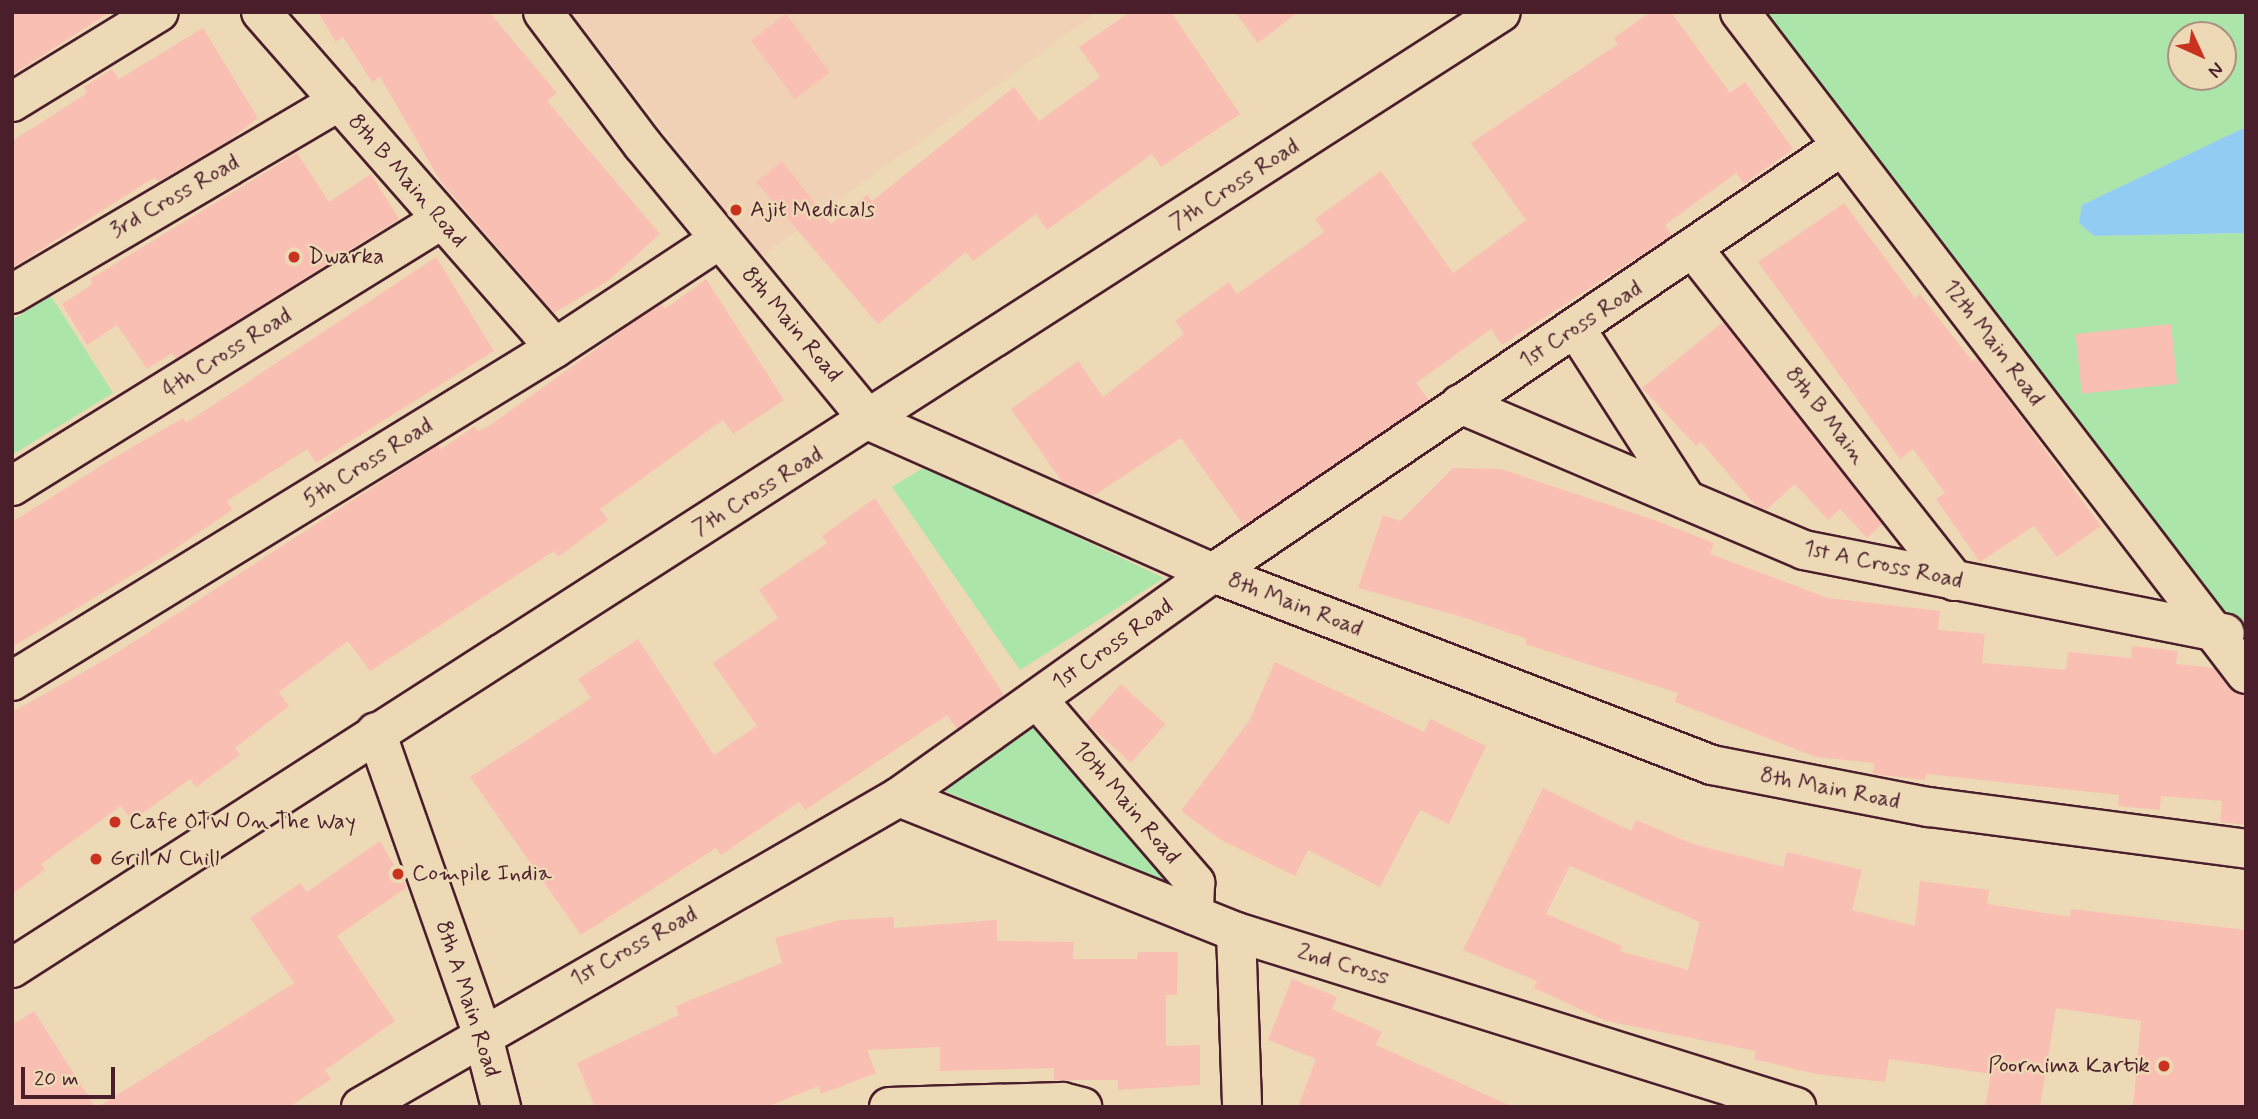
<!DOCTYPE html>
<style>
body{margin:0}
#map{position:relative;width:2258px;height:1119px;overflow:hidden;background:#eed9b7;font-family:Mynerve,sans-serif}
div>[style]{position:absolute}
[style*='--x']{left:calc(var(--x)*1px);top:calc(var(--y)*1px);width:calc(var(--w)*1px);rotate:calc(var(--a)*1deg)}
.built>*{inset:0;background:#f1d1b6}
.green>*{inset:0;background:#ace5aa}
.water>*{inset:0;background:#93ccf3}
.building>*{inset:0;background:#f9bfb2;transform-origin:0 0}
.roads{filter:drop-shadow(2px 0 #4a1f2b) drop-shadow(-2px 0 #4a1f2b) drop-shadow(0 2px #4a1f2b) drop-shadow(0 -2px #4a1f2b)}
.minor>*{height:38px;margin:-19px;padding:0 19px;transform-origin:19px;border-radius:19px;background:#eed9b7}
.dots>*{width:19px;height:19px;translate:-50% -50%;box-sizing:border-box;border:4px solid #eed9b7;border-radius:50%}
span{translate:-50% -50%;white-space:nowrap;text-align:center;line-height:1.15;-webkit-text-stroke:5px #eed9b7;paint-order:stroke}
.street-label{font-size:23px;color:#4a1f2b}
.poi-label{font-size:23px;color:#4a1f2b}
.left{translate:0 -50%;text-align:left}
.right{translate:-100% -50%;text-align:right}
.frame{position:absolute;inset:0;border:14px solid #4a1f2b;pointer-events:none}
.north{position:absolute;left:2167px;top:21px;width:70px;height:70px;box-sizing:border-box;background:#eed9b7;border:2px solid #ac8f7f;border-radius:50%;rotate:135deg;font-size:19px;font-weight:700;line-height:28px;text-align:center;color:#4a1f2b}
.north::after{content:'';display:block;margin:auto;width:24px;height:32px;background:#c8321e;clip-path:polygon(50% 0,100% 100%,50% 72%,0 100%)}
.scale{position:absolute;left:21px;top:1067px;width:94px;height:32px;box-sizing:border-box;border:4px solid #4a1f2b;border-top:0;padding-left:9px;font-size:21px;line-height:24px;white-space:nowrap;color:#4a1f2b;-webkit-text-stroke:5px #eed9b7;paint-order:stroke}
</style>
<div id="map">
<div class="built">
<i style="clip-path:polygon(570px 12px,1097px 12px,762px 256px)"></i>
</div>
<div class="green">
<i style="clip-path:polygon(evenodd,1736px 12px,2246px 12px,2246px 127px,2083px 205px,2079px 223px,2094px 236px,2246px 233px,2246px 628px,2206px 625px,1736px 12px,2181px 35px,2223px 35px,2223px 77px,2181px 77px,2181px 35px)"></i>
<i style="clip-path:polygon(51px 296px,113px 393px,12px 455px,12px 320px)"></i>
<i style="clip-path:polygon(926px 466px,1164px 578px,1020px 670px,892px 487px)"></i>
<i style="clip-path:polygon(1031px 722px,1174px 886px,937px 788px)"></i>
</div>
<div class="water">
<i style="clip-path:polygon(2246px 127px,2246px 233px,2094px 236px,2079px 223px,2082px 205px)"></i>
</div>
<div class="building">
<i style="clip-path:polygon(12px 12px,110px 12px,12px 75px)"></i>
<i style="clip-path:polygon(318px 12px,489px 12px,557px 93px,547px 101px,660px 234px,608px 281px,554px 313px,441px 182px,380px 77px,372px 82px,343px 37px,336px 42px)"></i>
<i style="clip-path:polygon(1130px 12px,1171px 12px,1240px 114px,1161px 167px,1152px 154px,1047px 230px,1036px 214px,973px 261px,966px 252px,878px 324px,756px 182px,782px 161px,831px 224px,867px 195px,872px 201px,1014px 87px,1039px 121px,1100px 77px,1079px 47px)"></i>
<i style="clip-path:polygon(1235px 12px,1298px 12px,1258px 43px)"></i>
<i style="clip-path:polygon(1650px 12px,1671px 12px,1730px 93px,1745px 82px,1793px 149px,1744px 184px,1736px 173px,1665px 225px,1672px 235px,1502px 345px,1491px 329px,1416px 383px,1429px 400px,1244px 526px,1181px 438px,1093px 496px,1063px 483px,1011px 409px,1078px 361px,1103px 397px,1184px 334px,1175px 321px,1229px 282px,1237px 294px,1324px 232px,1315px 219px,1381px 171px,1453px 273px,1526px 220px,1471px 143px,1618px 44px,1614px 38px)"></i>
<i style="left:786px;top:14px;width:73px;height:44px;rotate:53deg"></i>
<i style="clip-path:polygon(203px 28px,258px 118px,231px 139px,158px 182px,155px 177px,12px 268px,12px 141px,87px 93px,84px 87px,112px 69px,119px 79px)"></i>
<i style="clip-path:polygon(297px 153px,329px 202px,371px 174px,399px 219px,176px 359px,172px 353px,147px 369px,117px 325px,87px 345px,62px 304px,93px 284px,90px 279px)"></i>
<i style="clip-path:polygon(1844px 203px,1915px 298px,1920px 294px,1972px 361px,1977px 358px,2101px 526px,2057px 557px,2034px 526px,1980px 562px,1936px 499px,1945px 493px,1913px 449px,1900px 459px,1758px 262px)"></i>
<i style="clip-path:polygon(436px 257px,494px 351px,316px 463px,307px 449px,227px 501px,232px 510px,172px 551px,12px 647px,12px 522px,115px 457px,183px 418px,186px 423px)"></i>
<i style="clip-path:polygon(706px 279px,784px 400px,733px 434px,723px 420px,600px 509px,608px 520px,558px 557px,554px 551px,370px 671px,348px 641px,279px 692px,289px 706px,235px 748px,240px 755px,196px 787px,190px 779px,132px 821px,121px 806px,41px 864px,45px 870px,12px 894px,12px 712px,110px 657px,438px 445px,441px 449px,475px 426px,478px 431px,489px 426px,638px 319px,662px 304px,665px 309px)"></i>
<i style="clip-path:polygon(1723px 322px,1882px 524px,1867px 538px,1840px 509px,1828px 520px,1795px 484px,1766px 510px,1756px 506px,1701px 442px,1696px 446px,1642px 388px)"></i>
<i style="left:2171px;top:324px;width:60px;height:96px;rotate:84deg"></i>
<i style="clip-path:polygon(1453px 468px,1501px 469px,1657px 521px,1714px 543px,1710px 554px,1828px 598px,1940px 611px,1938px 630px,1985px 634px,1982px 663px,2066px 670px,2068px 652px,2131px 658px,2132px 646px,2178px 651px,2176px 664px,2214px 668px,2229px 688px,2246px 695px,2246px 825px,2220px 822px,2222px 801px,2161px 796px,2160px 810px,2118px 806px,2119px 795px,1926px 774px,1925px 780px,1873px 774px,1874px 763px,1816px 757px,1675px 702px,1678px 693px,1525px 644px,1527px 639px,1466px 618px,1358px 588px,1383px 515px,1400px 521px)"></i>
<i style="clip-path:polygon(875px 498px,1004px 695px,957px 729px,947px 715px,805px 810px,799px 802px,721px 855px,716px 848px,581px 935px,470px 777px,591px 698px,578px 679px,638px 639px,714px 755px,757px 726px,713px 663px,778px 618px,759px 590px,827px 543px,822px 536px)"></i>
<i style="clip-path:polygon(1275px 662px,1424px 732px,1430px 719px,1486px 746px,1449px 824px,1420px 810px,1380px 887px,1308px 850px,1295px 876px,1221px 840px,1181px 811px,1249px 721px)"></i>
<i style="left:1121px;top:684px;width:60px;height:52px;rotate:42deg"></i>
<i style="clip-path:polygon(evenodd,1543px 788px,1631px 831px,1636px 820px,1693px 844px,1783px 867px,1787px 852px,1862px 870px,1852px 910px,1915px 926px,1920px 881px,1989px 890px,1987px 904px,2070px 917px,2071px 909px,2246px 930px,2246px 1107px,2133px 1107px,2141px 1021px,2056px 1008px,2040px 1107px,1985px 1107px,1991px 1074px,1889px 1059px,1885px 1082px,1816px 1074px,1754px 1059px,1756px 1051px,1606px 1021px,1534px 988px,1537px 981px,1463px 950px,1543px 788px,1570px 866px,1700px 922px,1688px 970px,1620px 951px,1622px 946px,1546px 914px,1570px 866px)"></i>
<i style="clip-path:polygon(380px 841px,407px 887px,337px 936px,395px 1021px,325px 1070px,331px 1079px,289px 1107px,98px 1107px,294px 983px,250px 918px,300px 883px,307px 892px)"></i>
<i style="clip-path:polygon(894px 917px,894px 928px,997px 920px,997px 941px,1074px 942px,1073px 959px,1137px 959px,1138px 952px,1178px 952px,1177px 995px,1166px 995px,1166px 1046px,1200px 1045px,1200px 1085px,1118px 1090px,1118px 1080px,1054px 1080px,1054px 1068px,940px 1071px,940px 1047px,867px 1050px,876px 1073px,821px 1094px,818px 1086px,767px 1107px,595px 1107px,577px 1063px,679px 1015px,676px 1006px,782px 963px,775px 938px,840px 920px)"></i>
<i style="clip-path:polygon(1292px 979px,1337px 997px,1332px 1009px,1382px 1032px,1376px 1045px,1513px 1107px,1298px 1107px,1316px 1059px,1268px 1040px)"></i>
<i style="clip-path:polygon(34px 1011px,95px 1107px,19px 1107px,12px 1097px,12px 1025px)"></i>
</div>
<div class="roads">
<div class="minor">
<i style="--x:261;--y:12;--w:446;--a:48.8"></i>
<i style="--x:543;--y:12;--w:166;--a:53.1"></i>
<i style="--x:643;--y:145;--w:357;--a:50.6"></i>
<i style="--x:870;--y:421;--w:375;--a:23.9"></i>
<i style="--x:1213;--y:573;--w:535;--a:21.05"></i>
<i style="--x:1712;--y:765;--w:221;--a:11"></i>
<i style="--x:1929;--y:807;--w:320;--a:7.5"></i>
<i style="--x:1740;--y:12;--w:833;--a:52.61"></i>
<i style="--x:12;--y:102;--w:172;--a:-31.5"></i>
<i style="--x:1695;--y:251;--w:420;--a:51.8"></i>
<i style="--x:12;--y:294;--w:380;--a:-30.5"></i>
<i style="--x:1576;--y:329;--w:203;--a:57.2"></i>
<i style="--x:1460;--y:404;--w:374;--a:23"></i>
<i style="--x:1804;--y:550;--w:429;--a:11.2"></i>
<i style="--x:12;--y:486;--w:505;--a:-31.8"></i>
<i style="--x:12;--y:681;--w:637;--a:-31.52"></i>
<i style="--x:555;--y:348;--w:196;--a:-33.4"></i>
<i style="--x:1037;--y:699;--w:243;--a:49.3"></i>
<i style="--x:1195;--y:883;--w:32;--a:92"></i>
<i style="--x:376;--y:732;--w:319;--a:70.6"></i>
<i style="--x:482;--y:1033;--w:76;--a:75.6"></i>
<i style="--x:899;--y:797;--w:363;--a:21.8"></i>
<i style="--x:1236;--y:932;--w:587;--a:17.35"></i>
<i style="--x:1236;--y:932;--w:175;--a:88"></i>
<i style="--x:12;--y:968;--w:1769;--a:-32.7"></i>
<i style="--x:361;--y:1107;--w:621;--a:-29.95"></i>
<i style="--x:899;--y:797;--w:386;--a:-35.5"></i>
<i style="--x:1213;--y:573;--w:760;--a:-34.17"></i>
<i style="--x:889;--y:1107;--w:173;--a:-1.7"></i>
<i style="--x:1062;--y:1102;--w:21;--a:14"></i>
</div>
</div>
<div class="dots">
<i style="left:736px;top:210px;background:#c8321e"></i>
<i style="left:294px;top:257px;background:#c8321e"></i>
<i style="left:115px;top:822px;background:#c8321e"></i>
<i style="left:96px;top:859px;background:#c8321e"></i>
<i style="left:398px;top:874px;background:#c8321e"></i>
<i style="left:2164px;top:1066px;background:#c8321e"></i>
</div>
<div class="street-label">
<span style="left:407px;top:181px;rotate:49deg">8th B Main Road</span>
<span style="left:1235px;top:185px;rotate:-33deg">7th Cross Road</span>
<span style="left:175px;top:197px;rotate:-30deg">3rd Cross Road</span>
<span style="left:791px;top:325px;rotate:50deg">8th Main Road</span>
<span style="left:1581px;top:325px;rotate:-33deg">1st Cross Road</span>
<span style="left:1993px;top:343px;rotate:53deg">12th Main Road</span>
<span style="left:227px;top:353px;rotate:-32deg">4th Cross Road</span>
<span style="left:1825px;top:416px;rotate:52deg">8th B Main</span>
<span style="left:368px;top:463px;rotate:-32deg">5th Cross Road</span>
<span style="left:758px;top:492px;rotate:-32deg">7th Cross Road</span>
<span style="left:1883px;top:565px;rotate:12deg">1st A Cross Road</span>
<span style="left:1295px;top:605px;rotate:21deg">8th Main Road</span>
<span style="left:1113px;top:645px;rotate:-35deg">1st Cross Road</span>
<span style="left:1830px;top:789px;rotate:11deg">8th Main Road</span>
<span style="left:1126px;top:803px;rotate:50deg">10th Main Road</span>
<span style="left:634px;top:947px;rotate:-29deg">1st Cross Road</span>
<span style="left:1343px;top:965px;rotate:17deg">2nd Cross</span>
<span style="left:467px;top:999px;rotate:72deg">8th A Main Road</span>
</div>
<div class="poi-label">
<span class="left" style="left:750px;top:210px">Ajit Medicals</span>
<span class="left" style="left:308px;top:257px">Dwarka</span>
<span class="left" style="left:129px;top:822px">Cafe OTW On The Way</span>
<span class="left" style="left:110px;top:859px">Grill N Chill</span>
<span class="left" style="left:412px;top:874px">Compile India</span>
<span class="right" style="left:2150px;top:1066px">Poornima Kartik</span>
</div>
<div class="frame"></div>
<div class="north">N</div>
<div class="scale">20 m</div>
</div>
